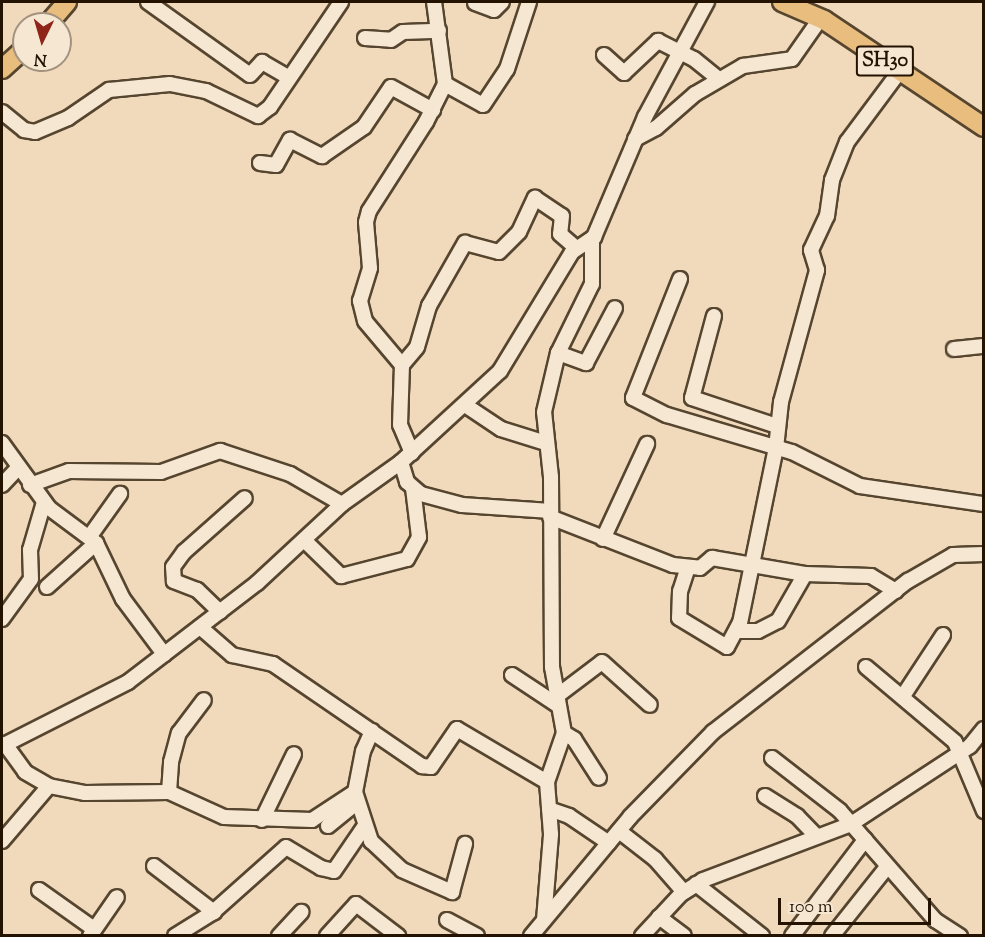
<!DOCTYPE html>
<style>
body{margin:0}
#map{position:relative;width:985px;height:937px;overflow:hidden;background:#f1dabb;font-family:"Sorts Mill Goudy",serif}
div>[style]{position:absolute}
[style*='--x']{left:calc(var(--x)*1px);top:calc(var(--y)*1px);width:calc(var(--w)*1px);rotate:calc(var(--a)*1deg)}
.roads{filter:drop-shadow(2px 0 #56452f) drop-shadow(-2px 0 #56452f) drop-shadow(0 2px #56452f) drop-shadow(0 -2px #56452f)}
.minor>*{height:14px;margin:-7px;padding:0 7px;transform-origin:7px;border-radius:7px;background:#f6e7d3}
.major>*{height:18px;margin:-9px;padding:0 9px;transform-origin:9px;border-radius:9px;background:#e8bd7e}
span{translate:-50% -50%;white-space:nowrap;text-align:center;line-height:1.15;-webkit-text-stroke:4.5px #f6e7d3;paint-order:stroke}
.shield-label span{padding:2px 4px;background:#f6e7d3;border:2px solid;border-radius:4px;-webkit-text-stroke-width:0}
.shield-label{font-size:20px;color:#231300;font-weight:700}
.frame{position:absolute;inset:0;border:3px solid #231300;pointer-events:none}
.north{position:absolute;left:12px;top:12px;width:60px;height:60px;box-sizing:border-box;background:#f6e7d3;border:2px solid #a2927f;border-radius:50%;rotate:185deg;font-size:16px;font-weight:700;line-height:24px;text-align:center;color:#231300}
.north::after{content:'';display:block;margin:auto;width:21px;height:27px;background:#8f2418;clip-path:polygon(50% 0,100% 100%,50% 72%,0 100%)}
.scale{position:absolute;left:778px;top:898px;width:153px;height:27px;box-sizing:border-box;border:3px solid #231300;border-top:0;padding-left:8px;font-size:18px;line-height:21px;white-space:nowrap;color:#231300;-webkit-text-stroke:4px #f6e7d3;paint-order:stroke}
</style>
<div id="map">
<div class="roads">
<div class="minor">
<i style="--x:148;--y:2;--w:125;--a:35.6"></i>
<i style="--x:250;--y:75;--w:18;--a:-47"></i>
<i style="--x:262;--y:62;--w:30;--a:30"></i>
<i style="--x:475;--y:3;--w:20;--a:20"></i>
<i style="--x:494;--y:10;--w:11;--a:-45"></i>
<i style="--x:365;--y:38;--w:26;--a:4"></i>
<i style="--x:391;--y:40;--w:14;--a:-34"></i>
<i style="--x:403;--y:32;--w:36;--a:-2"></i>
<i style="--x:604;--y:55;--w:27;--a:42"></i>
<i style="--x:624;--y:73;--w:47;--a:-43.3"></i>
<i style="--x:658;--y:41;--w:40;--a:26.6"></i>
<i style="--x:694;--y:59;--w:32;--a:39"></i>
<i style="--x:445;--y:84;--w:43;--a:28.9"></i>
<i style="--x:483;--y:105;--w:43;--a:-56.3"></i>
<i style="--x:507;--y:69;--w:71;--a:-71.8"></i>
<i style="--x:2;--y:112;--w:28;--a:39"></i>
<i style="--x:24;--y:130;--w:11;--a:10"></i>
<i style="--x:35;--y:132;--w:36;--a:-23"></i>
<i style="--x:68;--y:118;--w:50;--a:-34.3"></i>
<i style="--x:109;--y:90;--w:61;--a:-5.6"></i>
<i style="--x:170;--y:84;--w:37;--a:11"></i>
<i style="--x:206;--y:91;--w:58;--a:25.7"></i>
<i style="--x:258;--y:116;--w:15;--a:-37"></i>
<i style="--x:270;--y:107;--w:127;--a:-55.9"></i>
<i style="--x:635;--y:139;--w:24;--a:-28"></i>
<i style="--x:656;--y:128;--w:52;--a:-41.1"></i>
<i style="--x:695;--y:94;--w:56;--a:-30.3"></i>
<i style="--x:743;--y:66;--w:49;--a:-8.1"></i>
<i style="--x:792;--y:59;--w:49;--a:-55"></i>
<i style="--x:260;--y:163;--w:16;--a:7"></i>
<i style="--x:276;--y:165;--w:29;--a:-61"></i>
<i style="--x:290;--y:140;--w:36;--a:27"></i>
<i style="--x:322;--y:156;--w:51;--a:-34.6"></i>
<i style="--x:364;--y:127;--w:48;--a:-56"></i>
<i style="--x:391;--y:87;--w:48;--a:28.7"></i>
<i style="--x:680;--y:279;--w:128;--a:111.6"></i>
<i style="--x:633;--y:398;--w:38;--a:27"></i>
<i style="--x:667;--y:415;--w:130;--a:16.5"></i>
<i style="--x:792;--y:452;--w:76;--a:26.6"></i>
<i style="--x:860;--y:486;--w:125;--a:8.3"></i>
<i style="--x:714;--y:316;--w:85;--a:105"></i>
<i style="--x:692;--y:398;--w:89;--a:18.2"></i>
<i style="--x:954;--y:349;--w:30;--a:-6"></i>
<i style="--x:558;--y:353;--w:30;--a:20"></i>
<i style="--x:586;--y:363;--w:62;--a:-62.2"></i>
<i style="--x:402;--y:365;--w:23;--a:-50"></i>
<i style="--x:417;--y:347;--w:43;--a:-73.7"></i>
<i style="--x:429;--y:306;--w:73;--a:-60.3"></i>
<i style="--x:465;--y:243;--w:35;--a:15"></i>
<i style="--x:499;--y:252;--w:28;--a:-45"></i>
<i style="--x:519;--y:232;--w:38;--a:-65"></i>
<i style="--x:535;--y:198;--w:32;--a:34"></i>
<i style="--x:562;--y:216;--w:18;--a:96"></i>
<i style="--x:560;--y:234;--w:21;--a:41"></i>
<i style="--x:465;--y:405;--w:43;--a:33.7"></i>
<i style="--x:501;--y:429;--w:47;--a:17.3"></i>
<i style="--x:2;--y:443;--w:80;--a:54.1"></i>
<i style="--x:49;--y:508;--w:59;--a:36.7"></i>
<i style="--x:96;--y:543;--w:62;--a:64.3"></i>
<i style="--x:123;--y:599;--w:69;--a:53.3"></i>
<i style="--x:412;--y:453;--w:30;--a:-113"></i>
<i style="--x:400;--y:425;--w:60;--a:-88.1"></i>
<i style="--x:402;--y:365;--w:57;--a:-130.1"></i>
<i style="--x:365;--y:321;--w:21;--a:-104"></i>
<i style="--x:360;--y:301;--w:34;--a:-73"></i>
<i style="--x:370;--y:268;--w:46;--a:-95"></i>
<i style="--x:366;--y:222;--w:11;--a:-75"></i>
<i style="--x:369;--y:211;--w:106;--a:-57.4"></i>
<i style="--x:426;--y:122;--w:42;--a:-63.4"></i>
<i style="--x:445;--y:84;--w:83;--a:-97.6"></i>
<i style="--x:401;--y:462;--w:21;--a:73"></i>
<i style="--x:407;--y:482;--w:18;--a:41"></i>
<i style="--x:421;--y:494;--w:42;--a:15"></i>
<i style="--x:462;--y:505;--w:89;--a:3.9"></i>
<i style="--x:2;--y:485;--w:22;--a:-47"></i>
<i style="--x:30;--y:485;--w:41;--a:-19.7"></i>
<i style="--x:69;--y:471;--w:92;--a:0.6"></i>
<i style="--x:161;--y:472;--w:63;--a:-19.6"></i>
<i style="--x:220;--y:451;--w:74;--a:18.2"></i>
<i style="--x:290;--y:474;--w:60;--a:30"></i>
<i style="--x:550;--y:517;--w:132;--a:21.3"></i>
<i style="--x:673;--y:565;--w:27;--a:6"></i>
<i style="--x:700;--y:568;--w:16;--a:-40"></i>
<i style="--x:712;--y:558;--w:94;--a:9.8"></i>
<i style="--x:805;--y:574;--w:66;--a:1.7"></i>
<i style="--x:871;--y:576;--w:29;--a:31"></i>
<i style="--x:90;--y:536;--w:52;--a:-54.5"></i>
<i style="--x:603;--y:539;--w:105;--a:-65.1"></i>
<i style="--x:304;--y:540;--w:52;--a:44.2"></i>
<i style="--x:341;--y:576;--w:68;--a:-14.4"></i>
<i style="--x:407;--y:559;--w:25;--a:-61"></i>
<i style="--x:419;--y:537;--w:49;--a:-97"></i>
<i style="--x:688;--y:567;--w:25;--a:108"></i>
<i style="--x:680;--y:591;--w:27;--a:92"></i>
<i style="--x:679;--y:618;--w:56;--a:31.1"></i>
<i style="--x:727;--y:647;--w:27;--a:-62"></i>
<i style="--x:740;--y:623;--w:179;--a:-78.4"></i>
<i style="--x:776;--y:448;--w:46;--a:-83.8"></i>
<i style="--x:781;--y:402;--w:137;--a:-74.7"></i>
<i style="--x:817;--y:270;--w:21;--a:-107"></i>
<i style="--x:811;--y:250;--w:38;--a:-65"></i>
<i style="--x:827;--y:216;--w:36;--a:-82"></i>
<i style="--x:832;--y:180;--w:41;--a:-68.5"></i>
<i style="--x:847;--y:142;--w:89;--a:-53.3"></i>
<i style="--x:47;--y:587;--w:66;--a:-41.9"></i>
<i style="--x:220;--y:612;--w:32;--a:-136"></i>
<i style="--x:197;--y:590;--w:25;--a:-159"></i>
<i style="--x:174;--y:581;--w:14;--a:-94"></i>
<i style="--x:173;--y:567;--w:19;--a:-54"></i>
<i style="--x:184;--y:552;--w:81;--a:-41.5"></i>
<i style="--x:2;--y:619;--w:49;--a:-54.1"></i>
<i style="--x:31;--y:579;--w:29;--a:-92"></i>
<i style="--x:30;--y:550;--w:50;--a:-73.7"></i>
<i style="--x:200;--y:627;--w:43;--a:41.2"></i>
<i style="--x:232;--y:655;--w:42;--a:12.4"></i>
<i style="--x:273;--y:664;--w:181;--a:34.4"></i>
<i style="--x:422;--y:766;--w:9;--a:6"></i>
<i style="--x:431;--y:767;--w:46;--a:-55.6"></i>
<i style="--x:457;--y:729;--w:104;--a:30.5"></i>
<i style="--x:738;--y:631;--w:20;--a:0"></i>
<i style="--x:758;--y:631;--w:22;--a:-27"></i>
<i style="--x:778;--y:621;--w:54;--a:-60.1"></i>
<i style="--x:866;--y:667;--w:116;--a:40.1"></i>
<i style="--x:955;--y:742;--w:75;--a:67.2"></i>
<i style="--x:512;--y:675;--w:56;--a:33.4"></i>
<i style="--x:557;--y:696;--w:56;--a:-37.1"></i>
<i style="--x:602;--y:662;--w:64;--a:41.9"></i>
<i style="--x:903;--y:696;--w:73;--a:-56.7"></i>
<i style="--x:372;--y:731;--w:22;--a:114"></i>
<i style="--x:363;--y:751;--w:42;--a:101"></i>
<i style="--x:355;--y:792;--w:52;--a:71.9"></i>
<i style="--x:371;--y:841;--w:42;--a:43.1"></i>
<i style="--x:402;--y:870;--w:55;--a:23.7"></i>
<i style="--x:452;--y:892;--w:50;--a:-74.8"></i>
<i style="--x:564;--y:733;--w:12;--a:31"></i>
<i style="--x:574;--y:739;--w:46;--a:57.3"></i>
<i style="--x:5;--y:744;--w:34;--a:54"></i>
<i style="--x:25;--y:772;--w:28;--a:30"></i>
<i style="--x:49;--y:786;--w:37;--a:11"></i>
<i style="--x:85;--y:793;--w:84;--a:-0.7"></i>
<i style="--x:169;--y:792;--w:60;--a:24.4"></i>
<i style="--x:224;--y:817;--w:88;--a:2"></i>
<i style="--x:312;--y:820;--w:51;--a:-33.1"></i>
<i style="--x:2;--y:746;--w:141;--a:-26.9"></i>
<i style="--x:128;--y:682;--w:163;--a:-37.5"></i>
<i style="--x:257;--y:583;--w:116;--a:-42.9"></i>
<i style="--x:342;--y:504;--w:72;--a:-35.4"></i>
<i style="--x:401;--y:462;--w:134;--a:-42.6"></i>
<i style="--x:500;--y:371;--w:139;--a:-58.8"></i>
<i style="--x:572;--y:252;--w:27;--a:-34"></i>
<i style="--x:594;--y:237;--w:130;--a:-67"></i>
<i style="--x:645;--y:117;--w:131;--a:-61.7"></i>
<i style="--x:772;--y:758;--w:86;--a:37.9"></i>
<i style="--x:840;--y:811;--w:145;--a:48.9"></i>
<i style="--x:935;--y:920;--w:30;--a:33"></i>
<i style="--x:169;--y:792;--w:30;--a:-86"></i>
<i style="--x:171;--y:762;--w:30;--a:-75"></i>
<i style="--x:179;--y:733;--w:41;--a:-52.9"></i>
<i style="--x:765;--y:796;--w:38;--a:32"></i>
<i style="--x:797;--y:816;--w:28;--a:46"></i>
<i style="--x:549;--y:809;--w:21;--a:19"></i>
<i style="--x:569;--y:816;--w:48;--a:34"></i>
<i style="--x:262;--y:820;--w:73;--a:-64.1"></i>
<i style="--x:328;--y:826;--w:36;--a:-39"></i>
<i style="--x:619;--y:831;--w:46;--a:37.9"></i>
<i style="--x:655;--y:859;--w:44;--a:48.7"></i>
<i style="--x:2;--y:841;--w:72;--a:-49.5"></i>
<i style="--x:154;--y:866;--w:76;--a:37.5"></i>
<i style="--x:696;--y:884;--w:84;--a:38.2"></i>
<i style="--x:39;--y:890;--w:67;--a:35.3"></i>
<i style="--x:659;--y:917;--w:31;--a:37"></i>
<i style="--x:447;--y:920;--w:34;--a:28"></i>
<i style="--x:544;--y:920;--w:86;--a:-85.3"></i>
<i style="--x:551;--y:834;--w:52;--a:-94.4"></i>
<i style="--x:547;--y:782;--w:52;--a:-70.9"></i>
<i style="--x:564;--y:733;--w:67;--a:-100.3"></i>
<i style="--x:552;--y:667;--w:190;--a:-90.3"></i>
<i style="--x:551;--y:477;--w:65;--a:-96.1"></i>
<i style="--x:544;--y:412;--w:61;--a:-76.7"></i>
<i style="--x:558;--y:353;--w:77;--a:-63.8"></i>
<i style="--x:592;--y:284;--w:45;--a:-90"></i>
<i style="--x:90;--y:936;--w:47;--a:-55.3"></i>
<i style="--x:175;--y:936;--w:44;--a:-31.9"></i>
<i style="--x:212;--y:913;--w:99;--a:-41.7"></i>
<i style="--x:286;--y:847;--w:41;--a:31"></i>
<i style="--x:321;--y:868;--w:13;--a:13"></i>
<i style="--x:334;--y:871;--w:53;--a:-55.7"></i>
<i style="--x:279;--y:936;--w:33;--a:-47"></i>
<i style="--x:327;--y:936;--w:43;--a:-47.8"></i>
<i style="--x:356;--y:904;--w:53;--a:37.3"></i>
<i style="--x:531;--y:936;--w:155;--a:-50.2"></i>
<i style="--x:630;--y:817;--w:119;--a:-45.7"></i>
<i style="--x:713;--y:732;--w:247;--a:-37.8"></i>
<i style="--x:908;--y:581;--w:52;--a:-30"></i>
<i style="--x:953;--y:555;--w:31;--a:-2"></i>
<i style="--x:642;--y:936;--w:57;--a:-47.1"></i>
<i style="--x:681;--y:894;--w:26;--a:-32"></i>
<i style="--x:703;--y:880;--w:158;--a:-20.7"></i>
<i style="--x:851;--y:824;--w:142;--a:-33.2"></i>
<i style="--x:970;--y:746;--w:22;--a:-51"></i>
<i style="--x:792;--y:936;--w:121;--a:-52.8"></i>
<i style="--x:832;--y:936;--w:88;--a:-51.4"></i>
</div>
<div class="major">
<i style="--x:782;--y:2;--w:46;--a:23.2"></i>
<i style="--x:824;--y:20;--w:192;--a:33.8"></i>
<i style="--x:48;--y:24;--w:29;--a:-49"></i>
<i style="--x:2;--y:69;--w:30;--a:-42"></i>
</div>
</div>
<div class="shield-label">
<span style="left:885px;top:61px">SH30</span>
</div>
<div class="frame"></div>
<div class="north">N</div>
<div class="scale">100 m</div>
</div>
